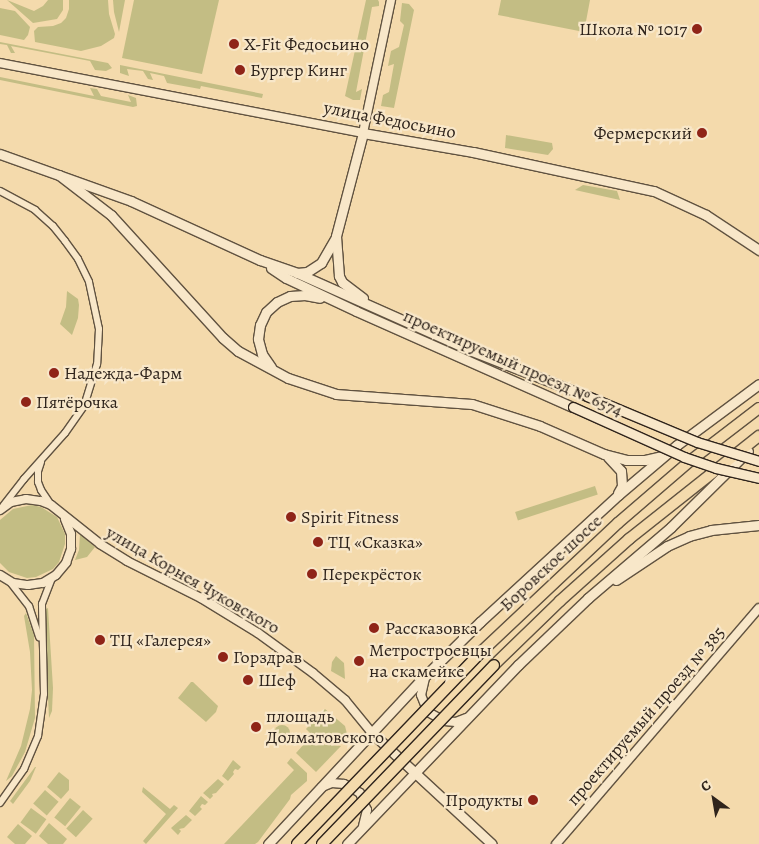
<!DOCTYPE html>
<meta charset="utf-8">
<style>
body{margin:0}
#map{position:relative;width:759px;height:844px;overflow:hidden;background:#f4daac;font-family:Alegreya,serif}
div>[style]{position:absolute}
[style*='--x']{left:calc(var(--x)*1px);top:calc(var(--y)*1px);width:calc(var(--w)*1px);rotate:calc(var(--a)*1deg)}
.green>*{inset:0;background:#c3bd84;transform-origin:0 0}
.round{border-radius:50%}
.roads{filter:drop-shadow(1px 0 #605240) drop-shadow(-1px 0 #605240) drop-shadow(0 1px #605240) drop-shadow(0 -1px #605240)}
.minor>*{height:6px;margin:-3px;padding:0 3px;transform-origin:3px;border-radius:3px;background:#f8e7c9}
.tertiary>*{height:8px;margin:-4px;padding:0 4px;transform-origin:4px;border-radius:4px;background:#f8e7c9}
.secondary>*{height:9px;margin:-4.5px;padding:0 4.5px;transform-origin:4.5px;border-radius:4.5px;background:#f8e7c9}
.primary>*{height:10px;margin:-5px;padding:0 5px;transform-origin:5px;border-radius:5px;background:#f4daac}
.bridges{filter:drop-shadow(1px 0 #2f241c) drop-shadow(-1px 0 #2f241c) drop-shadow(0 1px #2f241c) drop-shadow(0 -1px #2f241c)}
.secondary-bridge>*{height:9px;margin:-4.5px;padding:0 4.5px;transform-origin:4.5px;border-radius:4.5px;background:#f8e7c9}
.primary-bridge>*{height:10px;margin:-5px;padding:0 5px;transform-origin:5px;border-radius:5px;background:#f4daac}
.dots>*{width:14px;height:14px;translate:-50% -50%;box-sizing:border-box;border:2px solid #f8e7c9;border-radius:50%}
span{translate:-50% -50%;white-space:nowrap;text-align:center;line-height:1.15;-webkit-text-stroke:4.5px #f8e7c9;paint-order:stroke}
.poi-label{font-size:18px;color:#2f241c}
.right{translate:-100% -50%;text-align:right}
.left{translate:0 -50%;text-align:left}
.street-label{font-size:18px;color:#2f241c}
.north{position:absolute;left:689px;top:774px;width:50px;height:50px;-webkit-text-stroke:4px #f8e7c9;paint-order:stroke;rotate:328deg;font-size:14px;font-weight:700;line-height:20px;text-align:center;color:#2f241c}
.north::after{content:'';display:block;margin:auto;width:18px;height:22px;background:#2f241c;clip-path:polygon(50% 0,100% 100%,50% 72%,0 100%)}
</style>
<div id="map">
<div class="green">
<i style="clip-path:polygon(7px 0,34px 11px,43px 6px,48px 0,63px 0,63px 10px,57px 19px,33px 23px)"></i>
<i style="clip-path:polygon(69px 0,108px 0,109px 14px,115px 34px,114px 38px,101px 46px,81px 51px,35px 42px,34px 31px,38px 27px,53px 26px,61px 23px,66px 18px,69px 9px)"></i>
<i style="clip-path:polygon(113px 0,125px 0,119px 32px,114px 12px)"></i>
<i style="clip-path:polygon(134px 0,219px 0,202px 74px,122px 58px)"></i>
<i style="clip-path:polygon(366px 0,378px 0,379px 2px,379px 6px,372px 7px,356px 92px,362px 89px,360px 100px,353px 100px,345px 96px)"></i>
<i style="clip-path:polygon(501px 0,590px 0,584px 32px,498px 15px)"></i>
<i style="clip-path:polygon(402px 3px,409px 4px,414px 10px,394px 108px,381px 106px,383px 95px,389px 92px,394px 64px,388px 66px,391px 51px,399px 47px,404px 25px,400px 21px)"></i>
<i style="clip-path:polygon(0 8px,15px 11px,30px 27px,28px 35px,24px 40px,0 35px)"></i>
<i style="clip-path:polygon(0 42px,108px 63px,112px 68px,106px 71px,95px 70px,90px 61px,11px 46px,15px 53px,11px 53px,7px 45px,0 44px)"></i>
<i style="clip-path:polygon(120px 65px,263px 94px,262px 98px,201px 86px,200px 89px,167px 83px,164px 76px,150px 73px,153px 80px,148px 79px,143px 71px,127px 69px,129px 76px,120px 73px)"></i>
<i style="clip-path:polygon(0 77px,94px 96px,90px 88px,97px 89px,101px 96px,131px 102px,128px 95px,136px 98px,137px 106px,133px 107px,0 80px)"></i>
<i style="clip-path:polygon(506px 135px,552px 143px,553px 149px,548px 155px,505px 148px)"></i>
<i style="clip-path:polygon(583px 185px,617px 191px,620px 200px,575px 190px)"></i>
<i style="clip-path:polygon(67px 291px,78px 299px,79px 305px,78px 318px,72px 335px,60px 324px,66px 307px)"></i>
<i style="left:595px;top:486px;width:9px;height:84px;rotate:72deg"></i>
<i style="clip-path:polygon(32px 505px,41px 507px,57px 517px,65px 534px,65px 544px,59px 562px,53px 569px,36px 577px,27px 578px,9px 572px,0 563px,0 520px,13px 509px)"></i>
<i style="clip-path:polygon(80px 534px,95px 547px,87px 557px,75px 560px,79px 550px)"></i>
<i style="clip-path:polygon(48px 608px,53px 688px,52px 711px,49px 718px,44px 610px)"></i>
<i style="clip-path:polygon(26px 613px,34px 635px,35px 718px,25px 752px,12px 776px,6px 781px,21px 746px,30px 709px,32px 690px,30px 652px,24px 616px)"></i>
<i style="clip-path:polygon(336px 656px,344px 663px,345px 679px,331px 671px,332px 662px)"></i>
<i style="clip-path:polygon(191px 682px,193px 682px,218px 706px,216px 712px,206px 722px,178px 698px)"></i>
<i style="clip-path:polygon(325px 709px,345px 726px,348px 738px,312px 735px,306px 729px)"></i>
<i class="round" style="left:274px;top:725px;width:16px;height:16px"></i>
<i style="clip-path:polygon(305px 743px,341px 746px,316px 772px,296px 753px)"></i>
<i style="clip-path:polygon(291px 758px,307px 773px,307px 781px,291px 795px,290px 799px,258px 842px,255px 844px,224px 844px,294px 770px,287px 763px)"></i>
<i style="clip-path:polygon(233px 760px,241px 767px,238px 770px,235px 769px,233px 772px,234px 774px,228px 781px,222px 776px)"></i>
<i style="clip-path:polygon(35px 767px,36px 767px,30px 781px,13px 804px,10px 801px)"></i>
<i style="clip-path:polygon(59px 772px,69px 780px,69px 790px,61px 799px,47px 787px)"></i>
<i style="clip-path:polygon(218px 779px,224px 784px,216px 793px,212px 794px,213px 796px,210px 799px,203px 793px)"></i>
<i style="clip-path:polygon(143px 787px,170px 809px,174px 805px,178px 808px,146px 844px,143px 841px,166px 814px,142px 792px)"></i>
<i style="left:45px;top:790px;width:18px;height:18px;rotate:41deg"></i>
<i style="clip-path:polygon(201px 796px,208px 802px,205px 805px,202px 804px,200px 807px,202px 809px,195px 816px,189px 811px)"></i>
<i style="left:70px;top:798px;width:14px;height:25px;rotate:39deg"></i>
<i style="left:31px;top:808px;width:19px;height:18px;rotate:36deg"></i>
<i style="left:83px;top:810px;width:13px;height:25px;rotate:42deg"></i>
<i style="clip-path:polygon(186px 815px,192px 820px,184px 828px,179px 829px,181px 831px,178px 835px,171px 828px)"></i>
<i style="clip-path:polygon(49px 823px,67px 839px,63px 844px,48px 844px,39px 836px)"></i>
<i style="clip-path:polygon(18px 824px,32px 836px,25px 844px,15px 844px,7px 837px)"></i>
</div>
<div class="roads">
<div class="minor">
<i style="--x:0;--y:191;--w:40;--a:28"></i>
<i style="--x:35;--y:210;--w:24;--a:42"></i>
<i style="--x:53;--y:226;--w:19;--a:51"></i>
<i style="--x:65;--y:241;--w:22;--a:54"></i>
<i style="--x:78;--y:259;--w:25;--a:64"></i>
<i style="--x:89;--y:282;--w:48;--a:78"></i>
<i style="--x:99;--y:329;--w:35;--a:93"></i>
<i style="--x:97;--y:364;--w:44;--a:107.2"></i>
<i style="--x:84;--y:406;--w:33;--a:125"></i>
<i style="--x:65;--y:433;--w:62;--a:131.7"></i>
<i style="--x:24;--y:479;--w:33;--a:128"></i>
<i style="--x:41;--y:462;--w:9;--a:108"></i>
<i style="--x:38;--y:471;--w:11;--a:90"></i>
<i style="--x:38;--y:482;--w:9;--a:69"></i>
<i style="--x:41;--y:490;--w:18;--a:56"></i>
<i style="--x:10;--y:582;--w:31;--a:52"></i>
<i style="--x:29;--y:606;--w:33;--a:72"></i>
<i style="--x:0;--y:803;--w:42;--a:-54.8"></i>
<i style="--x:24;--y:769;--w:36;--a:-67"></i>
<i style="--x:38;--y:736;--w:42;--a:-81.9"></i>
<i style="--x:44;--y:694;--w:90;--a:-91.3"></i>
<i style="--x:42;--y:604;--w:28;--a:-69"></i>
</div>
<div class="tertiary">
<i style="--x:0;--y:63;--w:370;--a:10.9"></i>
<i style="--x:363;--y:133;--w:136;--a:-78.1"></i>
<i style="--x:0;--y:510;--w:14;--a:-36"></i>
<i style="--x:11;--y:502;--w:15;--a:-11"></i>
<i style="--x:26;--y:499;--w:15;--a:8"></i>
<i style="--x:41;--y:501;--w:11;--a:22"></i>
<i style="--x:51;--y:505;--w:63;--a:38.5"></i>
<i style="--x:100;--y:544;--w:32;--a:32"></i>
<i style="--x:127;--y:561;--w:83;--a:26.6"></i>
<i style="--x:201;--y:598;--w:67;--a:31.6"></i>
<i style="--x:258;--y:633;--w:68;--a:36"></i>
<i style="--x:313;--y:673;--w:42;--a:40.2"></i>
<i style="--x:345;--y:700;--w:43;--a:50.7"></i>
<i style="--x:0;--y:575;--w:15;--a:32"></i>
<i style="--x:13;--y:583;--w:15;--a:8"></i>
<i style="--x:28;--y:585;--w:15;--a:-8"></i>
<i style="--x:43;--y:583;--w:15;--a:-32"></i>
<i style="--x:56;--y:575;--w:16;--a:-50"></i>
<i style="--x:66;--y:563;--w:15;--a:-70"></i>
<i style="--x:71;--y:549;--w:15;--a:-90"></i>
<i style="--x:71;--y:534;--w:16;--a:-112"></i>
<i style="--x:425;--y:678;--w:17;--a:103"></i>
<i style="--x:421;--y:695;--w:18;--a:68"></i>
<i style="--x:428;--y:712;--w:18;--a:29"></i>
<i style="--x:444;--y:721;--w:12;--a:5"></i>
<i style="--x:456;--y:722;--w:11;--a:-22"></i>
<i style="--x:322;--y:787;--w:11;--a:-22"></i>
<i style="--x:332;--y:783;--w:12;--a:5"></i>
<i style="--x:344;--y:784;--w:18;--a:29"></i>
<i style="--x:360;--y:793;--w:18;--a:68"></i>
<i style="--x:367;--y:810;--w:16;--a:104"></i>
<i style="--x:556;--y:844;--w:311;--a:-49.3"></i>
</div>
<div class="secondary">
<i style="--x:0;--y:154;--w:139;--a:19.7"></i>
<i style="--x:131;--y:201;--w:142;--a:24.6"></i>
<i style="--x:260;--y:260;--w:39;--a:19"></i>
<i style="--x:297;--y:273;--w:192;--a:24"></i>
<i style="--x:472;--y:351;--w:123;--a:21.4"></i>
<i style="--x:59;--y:175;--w:66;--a:37.6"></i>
<i style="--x:111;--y:215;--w:166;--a:47.7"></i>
<i style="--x:223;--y:338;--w:20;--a:41"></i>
<i style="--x:238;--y:351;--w:57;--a:28.4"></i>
<i style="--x:288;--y:378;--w:51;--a:18.4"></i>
<i style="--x:336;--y:394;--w:136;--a:4.2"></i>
<i style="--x:472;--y:404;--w:71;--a:17.9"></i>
<i style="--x:540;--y:426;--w:70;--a:23.6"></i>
<i style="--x:604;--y:454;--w:23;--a:15"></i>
<i style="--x:626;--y:460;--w:19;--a:0"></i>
<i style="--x:645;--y:460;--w:18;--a:-13"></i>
<i style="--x:271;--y:268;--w:18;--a:34"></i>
<i style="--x:286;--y:278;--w:77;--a:25.2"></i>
<i style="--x:356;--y:311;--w:237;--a:23.9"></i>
<i style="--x:297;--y:273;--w:10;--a:-6"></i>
<i style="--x:307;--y:272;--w:17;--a:-33"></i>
<i style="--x:321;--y:263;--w:30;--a:-60"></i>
<i style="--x:363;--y:298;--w:26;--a:-143"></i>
<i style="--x:342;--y:282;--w:7;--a:-117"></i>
<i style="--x:339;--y:276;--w:40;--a:-94.3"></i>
<i style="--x:336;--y:236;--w:106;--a:-75.3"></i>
<i style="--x:363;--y:133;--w:112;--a:9.8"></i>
<i style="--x:473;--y:152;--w:185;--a:12.2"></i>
<i style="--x:654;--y:191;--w:57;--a:24.8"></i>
<i style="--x:706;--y:215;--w:64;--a:33.4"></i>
<i style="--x:271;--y:367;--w:16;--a:-125"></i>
<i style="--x:262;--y:354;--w:16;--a:-105"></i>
<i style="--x:258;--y:339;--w:14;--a:-82"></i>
<i style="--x:260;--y:325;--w:14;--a:-65"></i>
<i style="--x:266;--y:312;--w:15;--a:-42"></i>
<i style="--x:277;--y:302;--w:14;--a:-25"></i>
<i style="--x:290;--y:296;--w:15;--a:-4"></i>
<i style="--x:305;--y:295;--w:15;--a:11"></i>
<i style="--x:608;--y:457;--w:19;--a:47"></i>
<i style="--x:621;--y:471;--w:15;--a:86"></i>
<i style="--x:622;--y:486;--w:8;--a:120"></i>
<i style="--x:616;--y:580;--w:61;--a:-33.7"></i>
<i style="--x:667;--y:546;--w:24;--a:-24"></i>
<i style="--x:689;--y:536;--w:23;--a:-15"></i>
<i style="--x:711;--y:530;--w:48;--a:-5.9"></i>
<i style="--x:372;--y:733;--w:163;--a:42.8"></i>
<i style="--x:268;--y:844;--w:224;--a:-47"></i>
<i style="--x:421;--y:680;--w:83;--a:-44.5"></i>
<i style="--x:480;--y:622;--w:188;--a:-42.6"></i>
<i style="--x:618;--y:495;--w:77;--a:-40.3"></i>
<i style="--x:677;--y:445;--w:102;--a:-36.6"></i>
<i style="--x:347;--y:844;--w:248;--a:-46.3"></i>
<i style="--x:518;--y:665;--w:97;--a:-43.7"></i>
<i style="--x:588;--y:598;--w:109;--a:-40.5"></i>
<i style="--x:671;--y:527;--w:108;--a:-44.6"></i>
</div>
<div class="primary">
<i style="--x:481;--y:652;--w:188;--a:-43.3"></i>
<i style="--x:618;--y:523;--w:95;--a:-40.7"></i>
<i style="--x:690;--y:461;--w:87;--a:-37.5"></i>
<i style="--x:494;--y:665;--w:92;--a:-44.1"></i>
<i style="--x:560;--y:601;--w:93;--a:-41.9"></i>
<i style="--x:629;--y:539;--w:166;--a:-38.4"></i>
</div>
</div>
<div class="bridges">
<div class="secondary-bridge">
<i style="--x:587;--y:396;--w:119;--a:22.7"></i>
<i style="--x:697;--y:442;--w:65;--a:17"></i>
<i style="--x:573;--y:407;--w:122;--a:24.2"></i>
<i style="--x:684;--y:457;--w:34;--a:19"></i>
<i style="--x:716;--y:468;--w:44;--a:13.1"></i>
</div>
<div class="primary-bridge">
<i style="--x:297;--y:844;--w:266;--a:-46.2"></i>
<i style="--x:322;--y:844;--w:248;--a:-46.1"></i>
</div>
</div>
<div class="dots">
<i style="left:697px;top:29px;background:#8f2418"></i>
<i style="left:234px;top:44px;background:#8f2418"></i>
<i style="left:240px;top:70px;background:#8f2418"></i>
<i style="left:702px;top:133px;background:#8f2418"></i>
<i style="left:54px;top:373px;background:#8f2418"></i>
<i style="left:26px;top:402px;background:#8f2418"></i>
<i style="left:291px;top:517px;background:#8f2418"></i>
<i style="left:318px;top:542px;background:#8f2418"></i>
<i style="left:312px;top:574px;background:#8f2418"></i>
<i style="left:374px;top:628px;background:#8f2418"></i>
<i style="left:100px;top:640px;background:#8f2418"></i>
<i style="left:223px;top:657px;background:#8f2418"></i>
<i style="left:359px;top:661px;background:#8f2418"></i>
<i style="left:248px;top:680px;background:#8f2418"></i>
<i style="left:256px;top:727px;background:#8f2418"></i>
<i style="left:533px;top:800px;background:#8f2418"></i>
</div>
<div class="poi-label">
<span class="right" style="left:687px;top:29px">Школа № 1017</span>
<span class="left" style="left:244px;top:44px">X-Fit Федосьино</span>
<span class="left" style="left:250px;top:70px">Бургер Кинг</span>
<span class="right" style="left:692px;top:133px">Фермерский</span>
<span class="left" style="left:64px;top:373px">Надежда-Фарм</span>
<span class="left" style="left:36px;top:402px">Пятёрочка</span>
<span class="left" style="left:301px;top:517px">Spirit Fitness</span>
<span class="left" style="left:328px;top:542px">ТЦ «Сказка»</span>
<span class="left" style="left:322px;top:574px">Перекрёсток</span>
<span class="left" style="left:385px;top:628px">Рассказовка</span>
<span class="left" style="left:110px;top:640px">ТЦ «Галерея»</span>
<span class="left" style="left:369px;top:661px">Метростроевцы<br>на скамейке</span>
<span class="left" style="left:233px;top:657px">Горздрав</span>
<span class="left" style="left:258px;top:680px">Шеф</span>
<span class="left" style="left:266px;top:727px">площадь<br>Долматовского</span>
<span class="right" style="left:523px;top:800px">Продукты</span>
</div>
<div class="street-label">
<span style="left:390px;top:120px;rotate:11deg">улица Федосьино</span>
<span style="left:513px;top:363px;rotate:24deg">проектируемый проезд № 6574</span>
<span style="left:551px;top:563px;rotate:-43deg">Боровское шоссе</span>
<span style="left:193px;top:580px;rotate:30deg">улица Корнея Чуковского</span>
<span style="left:646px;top:716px;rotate:-49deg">проектируемый проезд № 385</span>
</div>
<div class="north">С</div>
</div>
